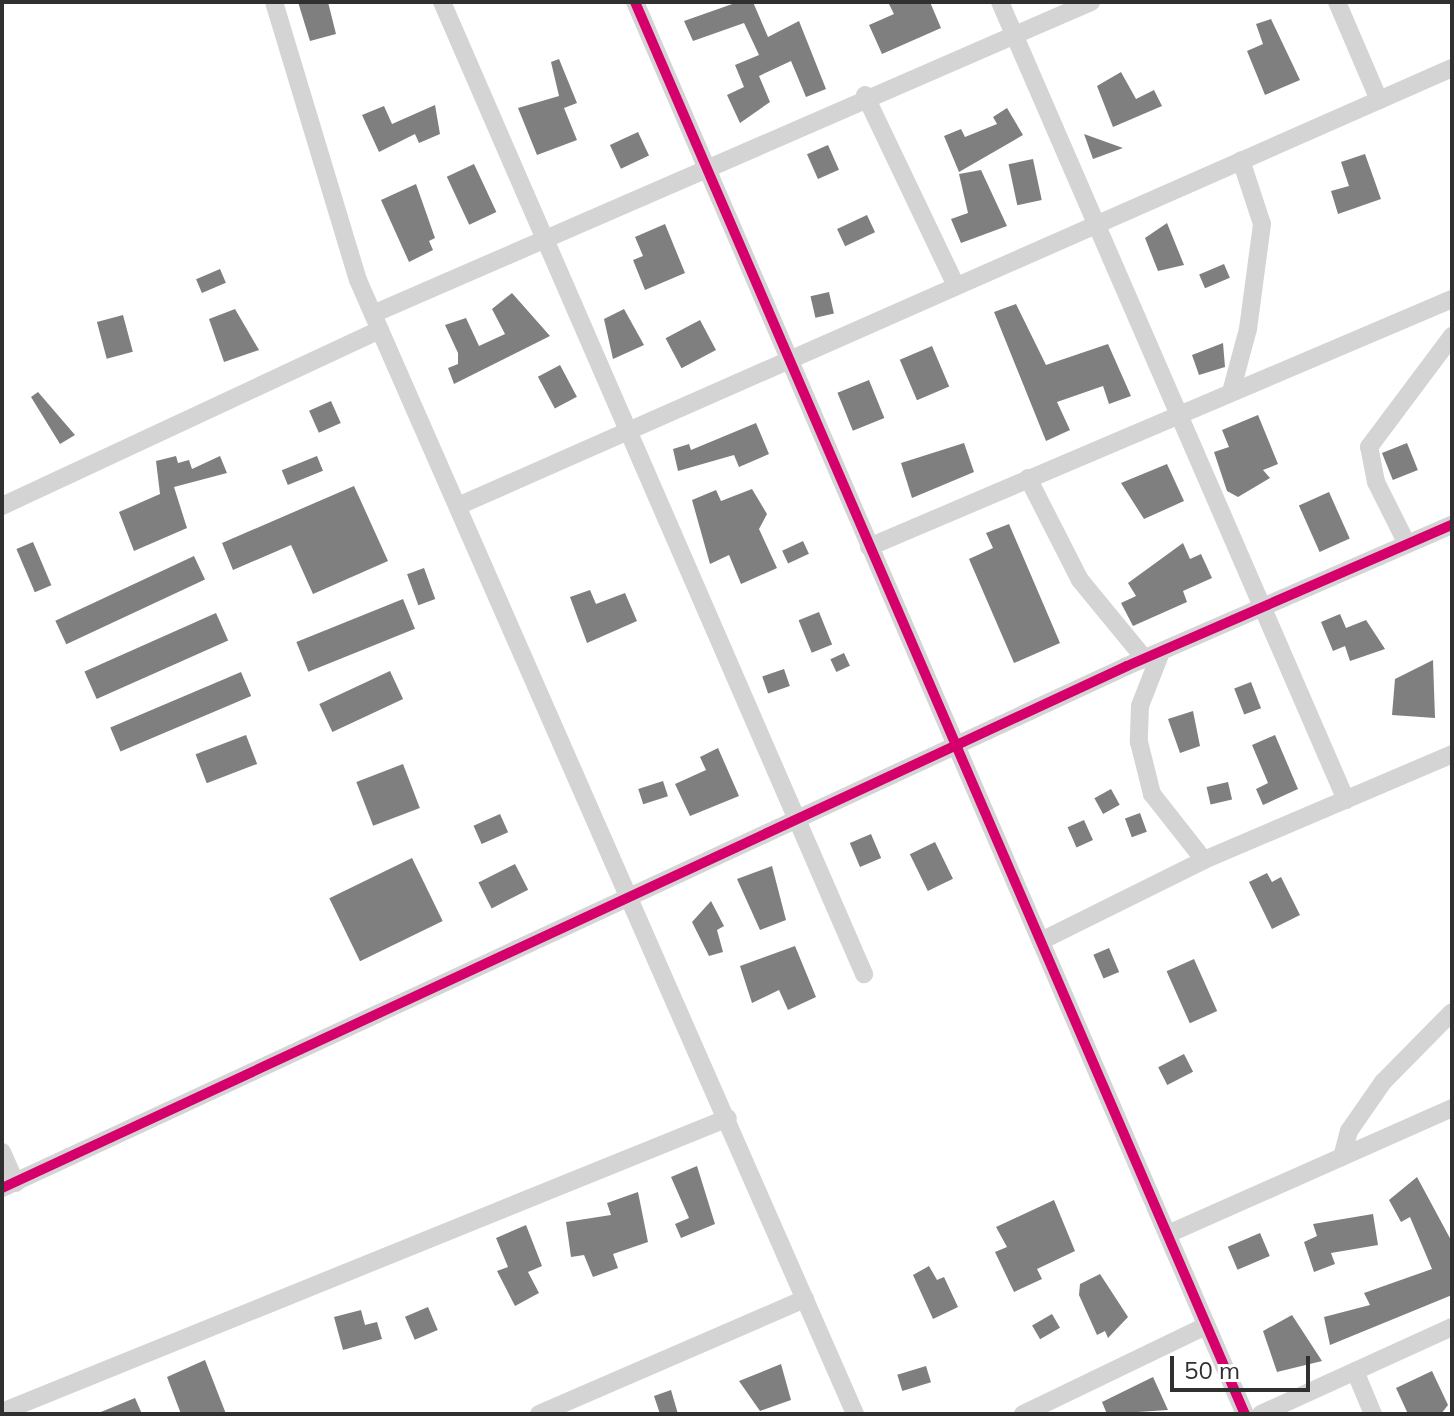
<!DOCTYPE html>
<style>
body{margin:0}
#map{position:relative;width:1454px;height:1416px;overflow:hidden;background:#fff;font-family:Mulish,sans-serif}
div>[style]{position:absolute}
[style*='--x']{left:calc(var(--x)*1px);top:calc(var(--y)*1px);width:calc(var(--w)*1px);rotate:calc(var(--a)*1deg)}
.building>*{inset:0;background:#7f7f7f;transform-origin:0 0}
.minor>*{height:18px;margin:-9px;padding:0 9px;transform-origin:9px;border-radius:9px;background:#d4d4d4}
.cycleway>*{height:10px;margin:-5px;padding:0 5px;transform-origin:5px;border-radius:5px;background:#d6006c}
span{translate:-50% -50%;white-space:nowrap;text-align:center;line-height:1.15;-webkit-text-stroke:8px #fff;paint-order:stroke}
.frame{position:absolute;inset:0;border:4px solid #303030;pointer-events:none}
.scale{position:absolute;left:1170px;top:1356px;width:140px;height:36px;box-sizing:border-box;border:4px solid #303030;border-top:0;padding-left:10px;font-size:24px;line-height:28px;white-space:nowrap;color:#303030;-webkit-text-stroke:6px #fff;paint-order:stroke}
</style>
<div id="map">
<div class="building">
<i style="clip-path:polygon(298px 2px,328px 2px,336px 34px,310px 41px)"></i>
<i style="clip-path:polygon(738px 2px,753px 2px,768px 37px,799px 21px,826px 89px,806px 97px,791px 61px,759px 76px,770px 102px,740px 123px,727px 95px,744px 87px,735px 65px,759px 55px,744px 23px,693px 41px,684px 21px)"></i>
<i style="clip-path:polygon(888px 2px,930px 2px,941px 28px,882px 54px,869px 25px,894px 14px)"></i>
<i style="clip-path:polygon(1271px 19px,1300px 80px,1265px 95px,1247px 51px,1263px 44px,1256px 24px)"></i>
<i style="clip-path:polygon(559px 59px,577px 103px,564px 108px,577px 140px,537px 155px,518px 108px,559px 96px,551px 62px)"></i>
<i style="clip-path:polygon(1121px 72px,1136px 99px,1154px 90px,1162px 106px,1113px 127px,1097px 86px)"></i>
<i style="clip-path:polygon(435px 105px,440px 134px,419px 143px,415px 134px,379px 152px,362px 115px,384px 106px,392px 124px)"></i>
<i style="clip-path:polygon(1007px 108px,1023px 135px,959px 172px,944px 136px,961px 129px,965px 137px,997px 124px,993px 117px)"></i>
<i style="left:638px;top:132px;width:26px;height:31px;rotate:65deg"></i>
<i style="clip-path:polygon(1084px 134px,1123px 148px,1093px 159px)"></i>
<i style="left:828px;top:145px;width:27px;height:23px;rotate:66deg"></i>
<i style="clip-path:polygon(1365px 154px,1381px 199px,1338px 214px,1331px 191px,1349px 186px,1341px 162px)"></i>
<i style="left:1033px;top:159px;width:42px;height:25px;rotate:78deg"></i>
<i style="left:474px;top:164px;width:53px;height:30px;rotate:65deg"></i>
<i style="clip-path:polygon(981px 170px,1007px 226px,961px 243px,951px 219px,968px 213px,959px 174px)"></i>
<i style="clip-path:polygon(416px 184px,435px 238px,429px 241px,433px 250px,409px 262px,381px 200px)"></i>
<i style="left:867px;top:215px;width:19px;height:33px;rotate:65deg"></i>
<i style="clip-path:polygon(1167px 223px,1184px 265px,1158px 271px,1145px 238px)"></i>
<i style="clip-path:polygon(665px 224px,685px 273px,645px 290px,633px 260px,643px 256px,635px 237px)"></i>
<i style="left:1224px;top:264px;width:15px;height:27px;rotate:67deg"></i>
<i style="left:220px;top:269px;width:15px;height:26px;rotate:67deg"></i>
<i style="left:829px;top:292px;width:22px;height:19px;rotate:77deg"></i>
<i style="clip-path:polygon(512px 293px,550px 336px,454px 384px,448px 368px,458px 364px,458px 353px,445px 325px,466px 318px,479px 346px,505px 334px,492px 309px)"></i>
<i style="clip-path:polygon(1016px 304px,1046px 365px,1108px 344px,1131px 396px,1109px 404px,1103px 386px,1057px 402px,1070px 430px,1046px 441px,994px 312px)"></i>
<i style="clip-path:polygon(235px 309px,259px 350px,224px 362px,209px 319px)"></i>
<i style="clip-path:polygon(624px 309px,644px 345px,613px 359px,604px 319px)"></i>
<i style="left:123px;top:315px;width:38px;height:27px;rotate:75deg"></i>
<i style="left:700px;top:320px;width:34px;height:39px;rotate:62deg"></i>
<i style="clip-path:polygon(1223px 343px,1225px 367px,1199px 375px,1192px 355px)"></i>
<i style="left:932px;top:346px;width:44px;height:35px;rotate:67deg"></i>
<i style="left:560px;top:365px;width:36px;height:25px;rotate:62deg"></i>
<i style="left:869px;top:380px;width:41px;height:34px;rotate:68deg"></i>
<i style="clip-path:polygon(38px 392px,75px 435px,60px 444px,31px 397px)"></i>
<i style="left:331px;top:401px;width:24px;height:24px;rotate:66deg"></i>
<i style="clip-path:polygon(1258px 415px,1278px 464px,1263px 470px,1270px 478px,1238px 497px,1227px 491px,1214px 452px,1229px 447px,1222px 430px)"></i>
<i style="clip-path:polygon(756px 423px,769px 454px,739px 467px,734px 455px,678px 471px,673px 449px,689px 444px,691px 450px)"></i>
<i style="clip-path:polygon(964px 443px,974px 472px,912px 498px,901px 463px)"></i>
<i style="left:1407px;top:443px;width:29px;height:27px;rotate:68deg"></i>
<i style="clip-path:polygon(176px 456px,178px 463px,189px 460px,192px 469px,220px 456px,227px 473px,174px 487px,187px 528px,134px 551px,119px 512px,160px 494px,156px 461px)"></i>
<i style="left:317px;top:456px;width:16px;height:38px;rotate:68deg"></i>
<i style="clip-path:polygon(1167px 464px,1184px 501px,1144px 519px,1121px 483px)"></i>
<i style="clip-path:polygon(354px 486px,388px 561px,313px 594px,291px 545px,233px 570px,222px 543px)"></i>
<i style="clip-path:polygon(752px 489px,767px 514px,759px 529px,777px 568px,741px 584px,729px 555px,710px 564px,692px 500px,716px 490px,721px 501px)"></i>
<i style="left:1329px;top:492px;width:51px;height:33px;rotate:66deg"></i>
<i style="clip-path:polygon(1009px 524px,1060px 643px,1014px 663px,969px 559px,993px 548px,986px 533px)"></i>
<i style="left:803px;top:541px;width:14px;height:23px;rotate:65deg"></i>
<i style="left:33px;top:542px;width:47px;height:18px;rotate:67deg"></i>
<i style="clip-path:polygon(1183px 543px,1190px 559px,1201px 554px,1212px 578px,1183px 591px,1187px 602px,1133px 626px,1121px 603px,1136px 596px,1128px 583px)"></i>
<i style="left:194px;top:556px;width:26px;height:153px;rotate:65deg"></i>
<i style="left:424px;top:568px;width:33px;height:18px;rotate:70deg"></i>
<i style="clip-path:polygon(590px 590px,596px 604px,625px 593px,637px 621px,587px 643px,570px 597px)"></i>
<i style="left:403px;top:599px;width:32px;height:115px;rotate:68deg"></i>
<i style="left:819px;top:612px;width:35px;height:22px;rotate:68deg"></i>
<i style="left:216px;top:613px;width:30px;height:144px;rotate:66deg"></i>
<i style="clip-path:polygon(1340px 614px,1346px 628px,1366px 620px,1385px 649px,1350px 661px,1345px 646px,1333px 651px,1321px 622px)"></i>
<i style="left:844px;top:653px;width:14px;height:15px;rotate:65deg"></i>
<i style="clip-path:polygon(1433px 660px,1435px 718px,1392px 715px,1395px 679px)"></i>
<i style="left:784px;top:669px;width:18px;height:23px;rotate:71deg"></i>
<i style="left:390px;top:671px;width:31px;height:78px;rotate:65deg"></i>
<i style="left:241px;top:672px;width:26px;height:142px;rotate:67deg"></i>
<i style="left:1251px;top:682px;width:28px;height:18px;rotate:69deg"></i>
<i style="clip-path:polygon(1193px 711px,1200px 746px,1180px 753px,1168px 719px)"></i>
<i style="left:246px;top:735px;width:31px;height:54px;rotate:69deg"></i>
<i style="clip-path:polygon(1275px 735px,1298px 789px,1263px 805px,1256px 789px,1268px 783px,1252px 745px)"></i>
<i style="clip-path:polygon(718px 748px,739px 796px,690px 816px,675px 784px,706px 770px,700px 757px)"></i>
<i style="left:403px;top:764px;width:47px;height:50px;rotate:69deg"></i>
<i style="left:663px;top:781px;width:16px;height:26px;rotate:72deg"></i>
<i style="left:1228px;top:782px;width:18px;height:22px;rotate:77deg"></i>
<i style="left:1111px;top:789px;width:18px;height:19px;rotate:61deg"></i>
<i style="left:1140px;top:813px;width:20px;height:16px;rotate:70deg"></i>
<i style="left:500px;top:814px;width:20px;height:29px;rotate:66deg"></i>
<i style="left:1084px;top:820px;width:22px;height:18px;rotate:66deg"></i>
<i style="left:871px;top:834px;width:26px;height:23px;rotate:67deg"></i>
<i style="left:935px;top:842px;width:41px;height:28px;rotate:64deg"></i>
<i style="left:412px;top:858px;width:70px;height:92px;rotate:64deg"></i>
<i style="left:515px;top:864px;width:29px;height:41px;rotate:63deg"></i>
<i style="clip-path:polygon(772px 866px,786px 920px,760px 930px,737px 879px)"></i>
<i style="clip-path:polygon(1267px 873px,1272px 882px,1281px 877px,1300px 915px,1272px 929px,1249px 882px)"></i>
<i style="clip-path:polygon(711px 901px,724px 926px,717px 930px,723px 952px,709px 956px,692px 922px)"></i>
<i style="clip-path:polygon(795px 946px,816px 997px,788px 1010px,779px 990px,752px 1003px,740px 966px)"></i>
<i style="left:1109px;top:948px;width:26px;height:17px;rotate:67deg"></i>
<i style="left:1194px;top:959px;width:57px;height:30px;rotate:66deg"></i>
<i style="left:1184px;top:1054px;width:20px;height:29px;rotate:63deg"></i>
<i style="clip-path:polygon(697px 1166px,715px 1224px,681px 1238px,675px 1224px,689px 1218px,671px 1177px)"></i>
<i style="clip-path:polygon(1417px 1177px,1452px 1242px,1452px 1295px,1330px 1345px,1324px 1317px,1370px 1305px,1364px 1293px,1432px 1269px,1410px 1217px,1401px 1222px,1389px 1200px)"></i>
<i style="clip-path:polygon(638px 1192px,648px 1242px,613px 1254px,618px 1268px,593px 1277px,584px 1255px,571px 1257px,566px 1222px,611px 1215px,607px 1203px)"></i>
<i style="clip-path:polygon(1054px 1200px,1075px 1251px,1037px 1269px,1042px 1279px,1014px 1292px,995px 1252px,1007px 1247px,996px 1227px)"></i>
<i style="clip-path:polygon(1373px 1214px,1378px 1245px,1331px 1253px,1335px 1264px,1314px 1272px,1304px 1242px,1317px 1236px,1313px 1224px)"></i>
<i style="clip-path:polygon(526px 1225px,542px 1266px,528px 1272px,539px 1293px,515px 1306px,497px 1271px,508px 1267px,496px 1238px)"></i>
<i style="left:1260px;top:1233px;width:25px;height:35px;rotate:67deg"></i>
<i style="clip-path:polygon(929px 1266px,937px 1280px,944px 1277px,958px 1307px,933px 1319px,913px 1275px)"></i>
<i style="clip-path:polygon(1100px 1274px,1128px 1317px,1108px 1338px,1105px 1331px,1097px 1335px,1079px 1295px,1080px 1284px)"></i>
<i style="left:428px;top:1307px;width:25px;height:25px;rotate:67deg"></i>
<i style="clip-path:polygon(361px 1310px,365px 1325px,377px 1322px,382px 1339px,343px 1350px,334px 1317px)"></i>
<i style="left:1052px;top:1314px;width:16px;height:23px;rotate:60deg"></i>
<i style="clip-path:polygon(1292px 1315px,1322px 1361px,1277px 1372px,1263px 1331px)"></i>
<i style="clip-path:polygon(205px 1360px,226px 1414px,181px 1414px,167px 1377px)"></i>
<i style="clip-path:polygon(781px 1364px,791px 1400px,760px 1411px,739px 1381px)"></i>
<i style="left:926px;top:1366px;width:17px;height:30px;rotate:73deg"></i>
<i style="clip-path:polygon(1432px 1371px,1448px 1405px,1441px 1414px,1408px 1414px,1396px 1388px)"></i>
<i style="clip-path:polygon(1153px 1377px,1168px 1410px,1107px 1414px,1102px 1402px)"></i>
<i style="clip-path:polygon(671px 1390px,678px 1414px,660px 1414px,654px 1396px)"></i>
<i style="clip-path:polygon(135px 1398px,142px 1414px,96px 1414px)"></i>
</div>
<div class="minor">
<i style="--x:274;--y:2;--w:290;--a:73.2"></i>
<i style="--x:358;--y:280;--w:1238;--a:66.33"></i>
<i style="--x:442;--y:2;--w:1060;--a:66.53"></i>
<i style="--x:635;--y:2;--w:1538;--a:66.64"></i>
<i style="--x:1000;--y:2;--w:870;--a:66.56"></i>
<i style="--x:1337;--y:2;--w:107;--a:66.8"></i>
<i style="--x:865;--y:95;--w:209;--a:64.5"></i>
<i style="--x:373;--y:314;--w:783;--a:-23.49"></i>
<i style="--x:1231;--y:392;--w:65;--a:-74.9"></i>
<i style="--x:1248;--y:329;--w:106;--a:-82.4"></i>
<i style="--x:1262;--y:224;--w:67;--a:-108.2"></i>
<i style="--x:1028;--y:478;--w:114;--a:63"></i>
<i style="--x:1080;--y:580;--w:102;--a:50.6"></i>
<i style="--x:2;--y:506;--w:417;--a:-25"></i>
<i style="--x:458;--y:506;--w:1086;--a:-23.78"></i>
<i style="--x:1407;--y:544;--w:69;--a:-116.6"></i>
<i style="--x:1376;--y:482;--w:36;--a:-101"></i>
<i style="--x:1369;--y:447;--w:139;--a:-53.2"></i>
<i style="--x:869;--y:547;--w:634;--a:-23.04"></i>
<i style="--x:1161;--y:652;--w:58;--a:111.3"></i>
<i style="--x:1140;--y:706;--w:36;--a:92"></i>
<i style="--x:1139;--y:742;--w:54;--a:76"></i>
<i style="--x:1152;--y:794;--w:84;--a:51.8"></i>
<i style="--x:1041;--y:941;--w:182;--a:-26.4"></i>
<i style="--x:1204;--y:860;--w:270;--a:-23.1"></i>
<i style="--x:2;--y:1152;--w:34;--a:66"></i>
<i style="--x:1342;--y:1157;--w:27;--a:-75"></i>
<i style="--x:1349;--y:1131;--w:60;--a:-55.2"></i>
<i style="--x:1383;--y:1082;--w:98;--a:-45.4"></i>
<i style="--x:2;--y:1188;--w:1240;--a:-24.89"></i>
<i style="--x:1127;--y:666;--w:354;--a:-23.5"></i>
<i style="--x:1168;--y:1234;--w:311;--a:-23.9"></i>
<i style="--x:1355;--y:1371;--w:47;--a:67.3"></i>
<i style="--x:2;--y:1412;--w:783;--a:-22.05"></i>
<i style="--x:539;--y:1414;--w:290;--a:-23.4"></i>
<i style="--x:1023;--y:1414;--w:203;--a:-25.7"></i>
<i style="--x:1261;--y:1414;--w:210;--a:-24.5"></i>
</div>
<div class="cycleway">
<i style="--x:635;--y:2;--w:1538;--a:66.64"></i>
<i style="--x:2;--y:1188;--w:1240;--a:-24.89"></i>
<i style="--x:1127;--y:666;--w:354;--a:-23.5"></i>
</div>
<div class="frame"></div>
<div class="scale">50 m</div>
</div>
